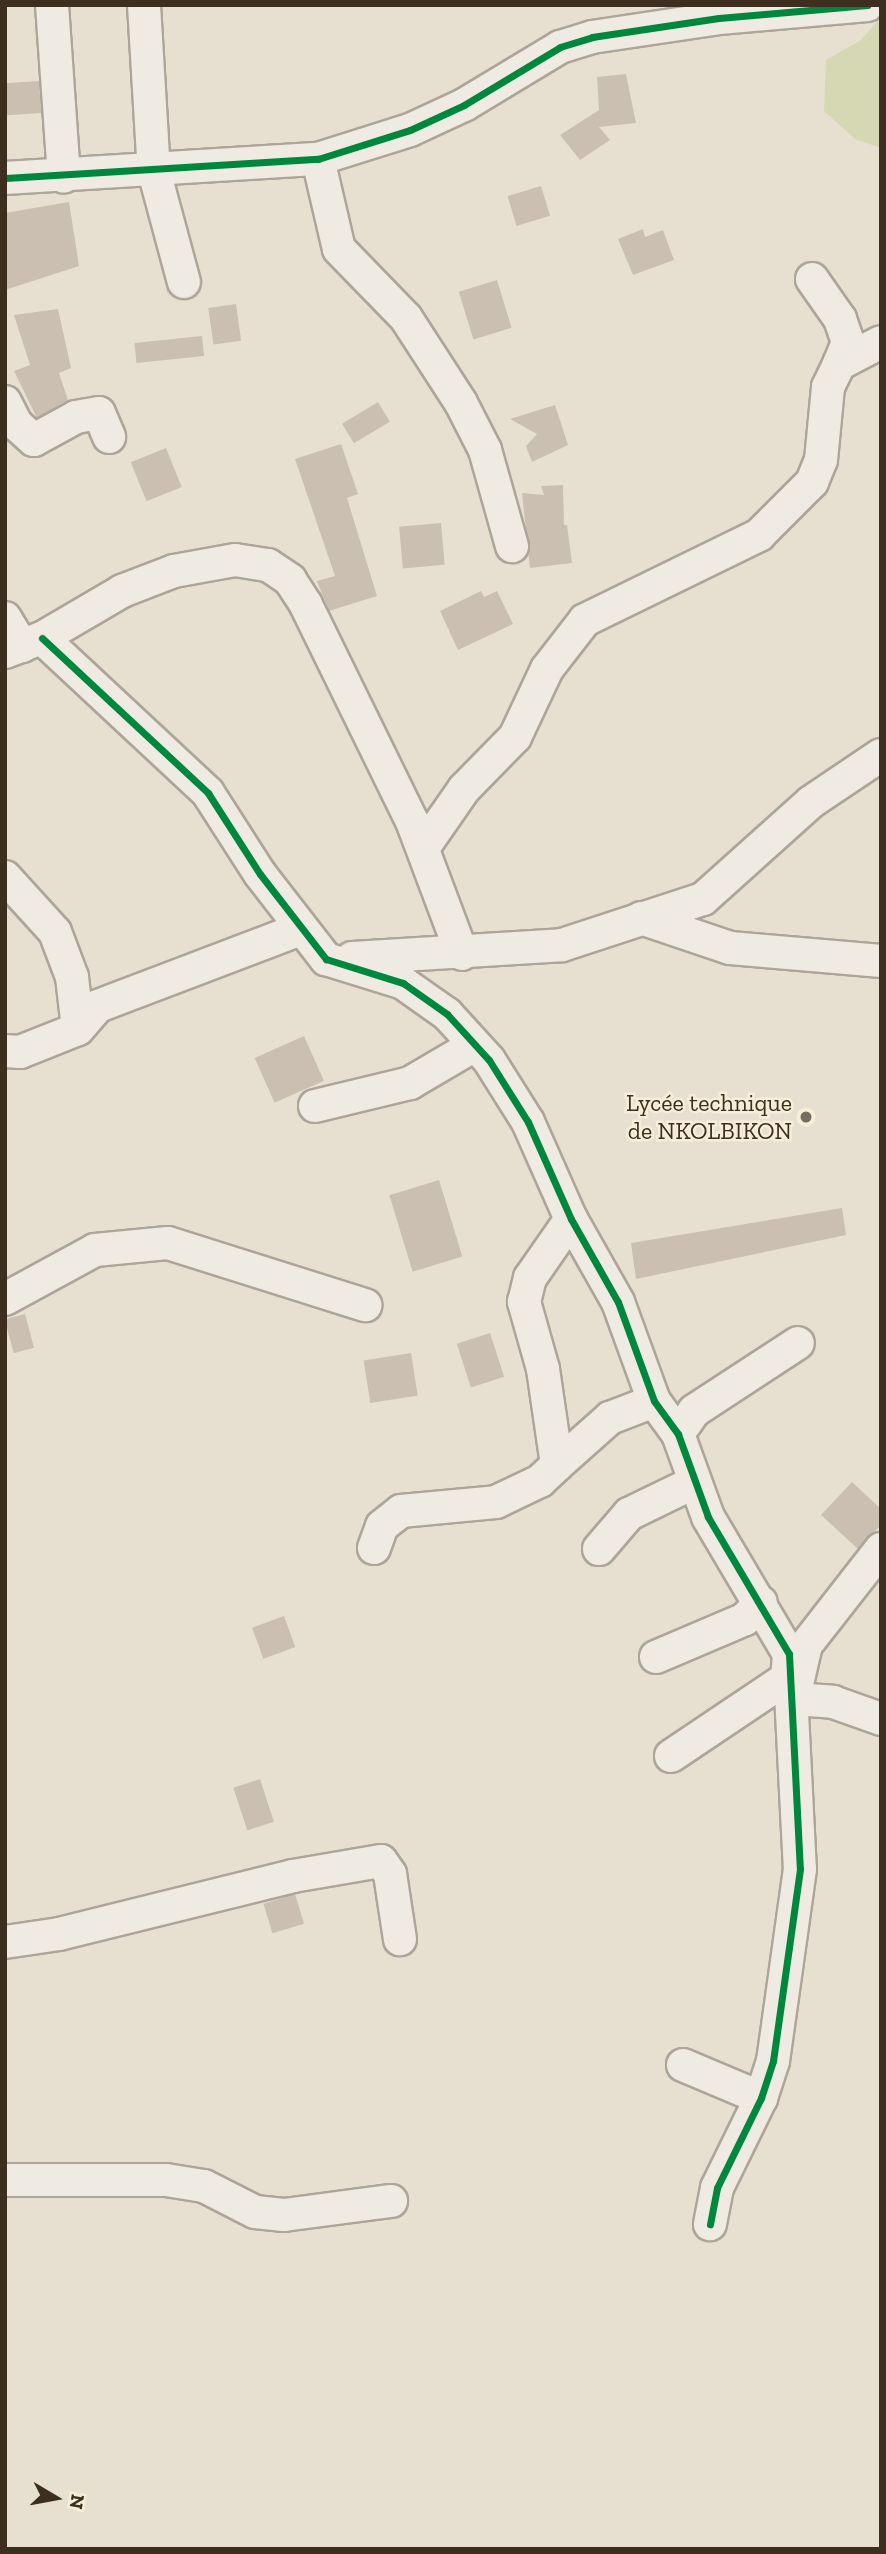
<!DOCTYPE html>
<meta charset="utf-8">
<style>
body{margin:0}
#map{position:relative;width:886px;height:2554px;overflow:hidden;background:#e7e0d1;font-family:"Zilla Slab",serif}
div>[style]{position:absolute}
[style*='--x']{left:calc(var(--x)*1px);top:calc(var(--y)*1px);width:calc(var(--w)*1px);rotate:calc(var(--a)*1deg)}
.green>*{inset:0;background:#d6d7b3}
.building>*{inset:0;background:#cbbfb2;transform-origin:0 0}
.roads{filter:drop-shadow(2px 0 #ada599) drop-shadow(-2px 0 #ada599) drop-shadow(0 2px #ada599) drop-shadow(0 -2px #ada599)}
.minor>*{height:32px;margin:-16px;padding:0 16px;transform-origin:16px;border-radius:16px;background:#efebe3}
.cycleway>*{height:7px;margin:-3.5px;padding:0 3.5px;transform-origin:3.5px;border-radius:3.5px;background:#00873e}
.dots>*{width:19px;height:19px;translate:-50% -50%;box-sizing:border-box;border:4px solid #f7eed8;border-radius:50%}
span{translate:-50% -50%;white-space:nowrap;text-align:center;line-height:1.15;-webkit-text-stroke:5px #f7eed8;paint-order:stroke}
.poi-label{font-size:24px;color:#3d2e20}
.right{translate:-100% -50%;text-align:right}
.frame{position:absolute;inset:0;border:7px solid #3d2e20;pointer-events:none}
.north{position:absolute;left:21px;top:2463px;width:70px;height:70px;-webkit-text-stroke:5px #f7eed8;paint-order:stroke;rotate:100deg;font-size:19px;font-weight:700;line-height:28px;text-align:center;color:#3d2e20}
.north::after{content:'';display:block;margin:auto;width:24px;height:32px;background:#3d2e20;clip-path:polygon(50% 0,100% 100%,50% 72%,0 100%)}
</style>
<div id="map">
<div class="green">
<i style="clip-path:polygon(881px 17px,881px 148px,855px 139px,824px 111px,826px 60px,861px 40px)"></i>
</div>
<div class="building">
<i style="clip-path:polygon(626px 74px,636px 123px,599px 127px,610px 140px,580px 160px,560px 135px,599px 110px,597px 77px)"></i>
<i style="left:39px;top:81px;width:32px;height:34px;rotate:86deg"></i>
<i style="left:541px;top:186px;width:31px;height:35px;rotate:73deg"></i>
<i style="clip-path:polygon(69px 202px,79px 266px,5px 290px,5px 213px)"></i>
<i style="clip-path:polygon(643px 229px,645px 237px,663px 230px,674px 260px,633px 275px,618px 239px)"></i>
<i style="left:497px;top:280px;width:50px;height:40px;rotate:73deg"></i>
<i style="left:236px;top:304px;width:37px;height:28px;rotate:82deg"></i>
<i style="clip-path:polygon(58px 309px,71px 368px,59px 373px,68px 400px,37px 418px,14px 371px,30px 365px,14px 315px)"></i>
<i style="left:202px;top:336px;width:20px;height:68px;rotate:84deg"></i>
<i style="left:378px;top:402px;width:23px;height:42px;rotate:59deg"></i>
<i style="clip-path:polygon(555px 405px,568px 445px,532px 462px,526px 446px,537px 434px,510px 419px)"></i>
<i style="clip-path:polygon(341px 444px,358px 494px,347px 498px,377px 596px,329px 611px,317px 581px,335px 576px,295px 459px)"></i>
<i style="left:166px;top:448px;width:42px;height:38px;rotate:68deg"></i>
<i style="clip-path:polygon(563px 485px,564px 525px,567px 525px,572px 563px,530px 568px,522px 493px,544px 495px,541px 486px)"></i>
<i style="left:441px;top:523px;width:42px;height:42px;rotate:85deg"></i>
<i style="clip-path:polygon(481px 591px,484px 597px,497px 591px,513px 624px,458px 650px,440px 611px)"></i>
<i style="left:304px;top:1036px;width:49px;height:54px;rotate:66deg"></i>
<i style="left:439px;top:1180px;width:80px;height:52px;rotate:73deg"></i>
<i style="clip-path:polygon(842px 1208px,846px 1235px,636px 1279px,631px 1243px)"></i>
<i style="left:25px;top:1314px;width:35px;height:21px;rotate:75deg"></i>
<i style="left:490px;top:1333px;width:46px;height:35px;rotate:72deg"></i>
<i style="left:411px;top:1353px;width:43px;height:48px;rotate:81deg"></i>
<i style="clip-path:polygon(852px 1482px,881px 1509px,881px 1525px,858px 1549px,821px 1515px)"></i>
<i style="left:284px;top:1616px;width:33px;height:34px;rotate:70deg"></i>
<i style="left:260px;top:1779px;width:45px;height:28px;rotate:72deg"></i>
<i style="left:295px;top:1894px;width:31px;height:33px;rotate:73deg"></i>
</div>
<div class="roads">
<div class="minor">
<i style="--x:52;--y:5;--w:172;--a:86"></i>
<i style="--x:144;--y:5;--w:166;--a:86.6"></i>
<i style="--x:154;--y:171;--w:115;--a:74.9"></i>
<i style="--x:318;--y:159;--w:92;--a:76.9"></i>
<i style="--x:339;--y:249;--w:96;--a:45.8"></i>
<i style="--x:406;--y:318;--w:101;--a:57.1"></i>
<i style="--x:461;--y:403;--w:53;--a:62.9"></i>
<i style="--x:485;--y:450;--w:100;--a:74.3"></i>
<i style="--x:5;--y:178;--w:314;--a:-3.5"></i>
<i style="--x:318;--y:159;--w:96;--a:-17.5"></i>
<i style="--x:410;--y:130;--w:60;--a:-24.8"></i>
<i style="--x:464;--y:105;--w:112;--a:-31.1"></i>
<i style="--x:560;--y:47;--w:34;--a:-17"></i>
<i style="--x:592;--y:37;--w:128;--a:-8.5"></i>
<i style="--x:719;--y:18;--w:149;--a:-5"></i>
<i style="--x:812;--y:279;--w:49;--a:55"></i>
<i style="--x:840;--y:319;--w:24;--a:71"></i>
<i style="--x:848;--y:342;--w:24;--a:112"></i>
<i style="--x:5;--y:402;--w:25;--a:63"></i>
<i style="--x:16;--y:424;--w:24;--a:42"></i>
<i style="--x:34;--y:440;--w:48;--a:-28.7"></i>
<i style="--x:76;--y:417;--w:23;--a:-10"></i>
<i style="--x:99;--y:413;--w:26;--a:67"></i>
<i style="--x:5;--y:618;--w:33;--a:59"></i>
<i style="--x:42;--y:638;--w:227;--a:43"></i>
<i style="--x:208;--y:793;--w:96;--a:57.3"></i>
<i style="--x:260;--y:874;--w:108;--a:52.2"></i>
<i style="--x:326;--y:959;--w:81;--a:17.3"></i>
<i style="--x:403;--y:983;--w:54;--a:35.2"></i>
<i style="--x:447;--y:1014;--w:62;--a:47.6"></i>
<i style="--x:489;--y:1060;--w:73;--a:57.8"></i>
<i style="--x:528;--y:1122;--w:106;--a:66.1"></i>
<i style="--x:571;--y:1219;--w:95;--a:60.5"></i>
<i style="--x:618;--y:1302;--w:105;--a:70"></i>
<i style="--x:654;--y:1401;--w:41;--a:54"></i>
<i style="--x:678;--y:1434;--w:88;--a:70.1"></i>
<i style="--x:708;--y:1517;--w:159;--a:59.4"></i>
<i style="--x:789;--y:1654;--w:215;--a:87.1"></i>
<i style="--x:800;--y:1869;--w:194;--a:98"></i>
<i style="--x:773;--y:2061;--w:39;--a:108"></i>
<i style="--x:761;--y:2098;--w:100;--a:116.1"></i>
<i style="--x:717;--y:2188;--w:37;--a:101"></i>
<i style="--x:5;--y:652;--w:40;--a:-21"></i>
<i style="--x:42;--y:638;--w:93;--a:-30.4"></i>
<i style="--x:122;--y:591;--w:56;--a:-21"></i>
<i style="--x:174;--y:571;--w:62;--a:-10.2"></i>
<i style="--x:235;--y:560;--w:33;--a:9"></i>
<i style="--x:268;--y:565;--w:27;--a:34"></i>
<i style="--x:290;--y:580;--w:30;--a:57"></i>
<i style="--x:306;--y:605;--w:241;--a:63.9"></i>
<i style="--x:412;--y:821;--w:142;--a:69.4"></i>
<i style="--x:423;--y:848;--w:72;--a:-55.2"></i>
<i style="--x:464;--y:789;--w:73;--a:-45.6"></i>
<i style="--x:515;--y:737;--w:75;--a:-64.8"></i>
<i style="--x:547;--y:669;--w:62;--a:-52.2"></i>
<i style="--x:585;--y:620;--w:194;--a:-26"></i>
<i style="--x:759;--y:535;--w:75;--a:-45"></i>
<i style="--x:812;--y:482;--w:24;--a:-68"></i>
<i style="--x:821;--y:460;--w:73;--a:-84.5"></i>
<i style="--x:828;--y:387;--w:25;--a:-64"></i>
<i style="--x:839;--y:364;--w:47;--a:-27.6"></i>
<i style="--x:5;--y:877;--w:74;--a:47.7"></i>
<i style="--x:55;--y:932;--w:48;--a:69.3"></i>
<i style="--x:72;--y:977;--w:52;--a:83.4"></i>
<i style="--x:641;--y:918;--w:94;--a:18.6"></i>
<i style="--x:730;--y:948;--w:152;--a:4.9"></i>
<i style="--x:352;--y:958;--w:210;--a:-3.5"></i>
<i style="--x:562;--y:945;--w:148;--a:-18.1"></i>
<i style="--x:703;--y:899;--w:145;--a:-41.9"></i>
<i style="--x:811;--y:802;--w:84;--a:-33.9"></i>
<i style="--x:5;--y:1051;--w:15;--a:4"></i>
<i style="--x:20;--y:1052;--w:62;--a:-21.6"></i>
<i style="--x:78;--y:1029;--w:30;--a:-49"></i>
<i style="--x:98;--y:1006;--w:217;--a:-20.8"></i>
<i style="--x:315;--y:1106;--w:98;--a:-13.6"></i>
<i style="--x:410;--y:1083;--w:73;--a:-30.4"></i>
<i style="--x:5;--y:1299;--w:102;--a:-28.6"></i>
<i style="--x:95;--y:1250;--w:73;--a:-5.5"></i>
<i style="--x:168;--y:1243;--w:207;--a:17.5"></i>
<i style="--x:678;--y:1434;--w:28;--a:-55"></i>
<i style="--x:694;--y:1411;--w:124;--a:-33.2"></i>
<i style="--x:557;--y:1465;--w:71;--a:-41.6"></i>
<i style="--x:610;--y:1418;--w:47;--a:-21.1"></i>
<i style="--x:374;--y:1548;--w:23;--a:-70"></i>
<i style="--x:382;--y:1526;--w:24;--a:-38"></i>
<i style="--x:401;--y:1511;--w:95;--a:-5.4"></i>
<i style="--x:496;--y:1502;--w:49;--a:-25.5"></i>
<i style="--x:540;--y:1481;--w:23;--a:-43"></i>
<i style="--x:557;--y:1465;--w:97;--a:-98.3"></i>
<i style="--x:543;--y:1369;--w:70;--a:-105.8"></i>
<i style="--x:524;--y:1302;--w:25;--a:-76"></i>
<i style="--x:530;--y:1278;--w:72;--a:-55.2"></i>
<i style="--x:599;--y:1549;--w:46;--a:-49.4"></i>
<i style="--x:629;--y:1514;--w:73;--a:-25.9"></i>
<i style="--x:656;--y:1657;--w:97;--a:-23.1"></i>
<i style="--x:745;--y:1619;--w:23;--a:-47"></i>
<i style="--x:797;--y:1684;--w:40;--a:-77"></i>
<i style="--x:806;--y:1645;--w:122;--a:-52"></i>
<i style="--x:794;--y:1699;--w:39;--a:4"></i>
<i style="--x:833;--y:1702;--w:51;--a:19.5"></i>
<i style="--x:671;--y:1756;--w:140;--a:-33.9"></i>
<i style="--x:787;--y:1678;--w:22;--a:-85"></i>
<i style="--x:5;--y:1942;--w:55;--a:-8.4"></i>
<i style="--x:59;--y:1934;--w:241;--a:-13.9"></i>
<i style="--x:293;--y:1876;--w:89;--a:-9.7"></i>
<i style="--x:381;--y:1861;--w:16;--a:55"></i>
<i style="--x:390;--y:1874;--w:66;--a:81.3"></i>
<i style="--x:683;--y:2065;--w:85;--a:22.9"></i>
<i style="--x:5;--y:2180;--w:161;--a:0"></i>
<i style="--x:166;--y:2180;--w:38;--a:9"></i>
<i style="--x:204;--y:2186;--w:57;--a:27"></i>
<i style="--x:255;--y:2212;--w:29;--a:6"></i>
<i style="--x:284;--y:2215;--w:108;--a:-7.5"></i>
</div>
</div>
<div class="cycleway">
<i style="--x:5;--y:178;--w:314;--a:-3.5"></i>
<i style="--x:318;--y:159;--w:96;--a:-17.5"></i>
<i style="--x:410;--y:130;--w:60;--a:-24.8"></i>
<i style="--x:464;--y:105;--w:112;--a:-31.1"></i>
<i style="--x:560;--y:47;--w:34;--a:-17"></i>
<i style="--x:592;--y:37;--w:128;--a:-8.5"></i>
<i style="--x:719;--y:18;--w:149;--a:-5"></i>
<i style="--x:42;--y:638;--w:227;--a:43"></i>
<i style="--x:208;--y:793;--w:96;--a:57.3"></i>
<i style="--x:260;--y:874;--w:108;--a:52.2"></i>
<i style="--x:326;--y:959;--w:81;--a:17.3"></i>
<i style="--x:403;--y:983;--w:54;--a:35.2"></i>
<i style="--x:447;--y:1014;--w:62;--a:47.6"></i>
<i style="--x:489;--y:1060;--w:73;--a:57.8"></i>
<i style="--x:528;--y:1122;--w:106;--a:66.1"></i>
<i style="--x:571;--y:1219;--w:95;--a:60.5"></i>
<i style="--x:618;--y:1302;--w:105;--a:70"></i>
<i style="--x:654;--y:1401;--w:41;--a:54"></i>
<i style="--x:678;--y:1434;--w:88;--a:70.1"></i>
<i style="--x:708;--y:1517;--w:159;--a:59.4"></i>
<i style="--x:789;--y:1654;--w:215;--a:87.1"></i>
<i style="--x:800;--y:1869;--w:194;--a:98"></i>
<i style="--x:773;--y:2061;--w:39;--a:108"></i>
<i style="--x:761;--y:2098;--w:100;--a:116.1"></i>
<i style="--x:717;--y:2188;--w:37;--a:101"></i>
</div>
<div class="dots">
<i style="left:806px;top:1117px;background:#786c5e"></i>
</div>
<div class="poi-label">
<span class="right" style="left:792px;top:1117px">Lycée technique<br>de NKOLBIKON</span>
</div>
<div class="frame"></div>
<div class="north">N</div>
</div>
